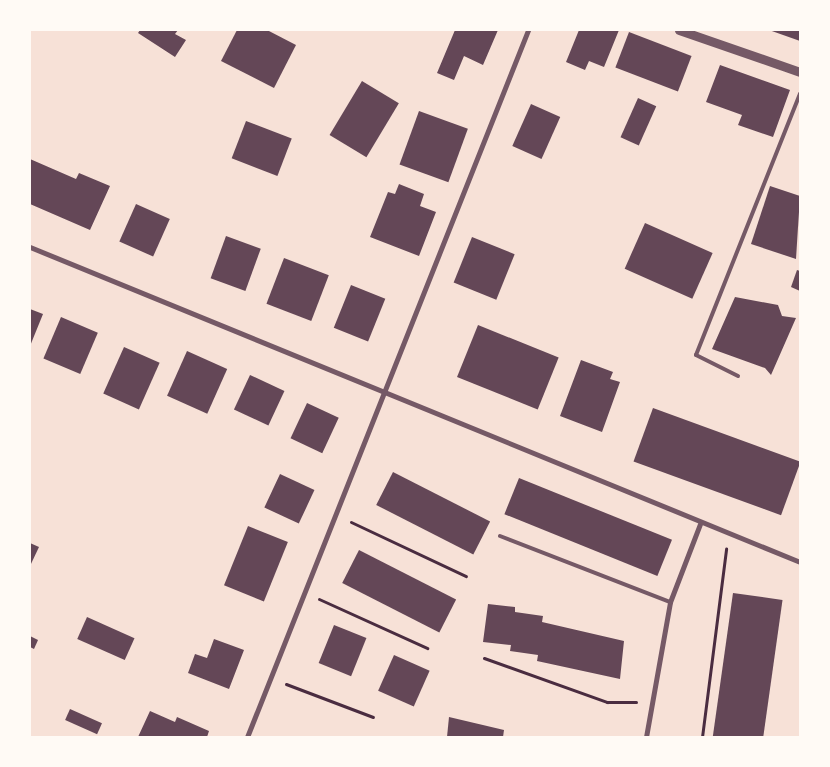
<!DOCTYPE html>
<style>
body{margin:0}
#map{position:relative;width:830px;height:767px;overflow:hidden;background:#f7e1d7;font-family:Georgia,serif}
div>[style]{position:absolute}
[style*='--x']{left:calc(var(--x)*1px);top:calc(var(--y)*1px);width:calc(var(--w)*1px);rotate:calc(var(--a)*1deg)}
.building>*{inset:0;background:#644757;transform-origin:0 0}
.path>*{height:3px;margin:-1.5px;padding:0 1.5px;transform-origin:1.5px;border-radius:1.5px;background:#4a2c40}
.service>*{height:4px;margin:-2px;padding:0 2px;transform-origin:2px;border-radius:2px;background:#755966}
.minor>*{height:5px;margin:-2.5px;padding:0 2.5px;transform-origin:2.5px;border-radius:2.5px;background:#755966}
.tertiary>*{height:9px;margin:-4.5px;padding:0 4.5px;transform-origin:4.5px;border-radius:4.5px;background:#755966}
span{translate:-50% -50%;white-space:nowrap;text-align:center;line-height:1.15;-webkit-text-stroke:5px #fffaf5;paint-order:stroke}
.frame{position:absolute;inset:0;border:31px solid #fffaf5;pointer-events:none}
</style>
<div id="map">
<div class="building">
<i style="clip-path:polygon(140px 30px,178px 30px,175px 34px,186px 40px,175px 57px,138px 33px)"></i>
<i style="clip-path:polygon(237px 30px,267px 30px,296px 45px,274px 88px,221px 61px)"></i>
<i style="clip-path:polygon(455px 30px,498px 30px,483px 65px,464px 56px,454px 80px,437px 73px)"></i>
<i style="clip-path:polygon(579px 30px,619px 30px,604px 67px,589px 61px,585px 70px,566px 62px)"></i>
<i style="clip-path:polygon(769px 30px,800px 30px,800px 41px)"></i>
<i style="left:629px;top:32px;width:67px;height:38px;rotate:21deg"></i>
<i style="clip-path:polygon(720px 65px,790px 90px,773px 137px,738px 125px,742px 115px,706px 102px)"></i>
<i style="left:362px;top:81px;width:43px;height:63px;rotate:31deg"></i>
<i style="left:638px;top:98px;width:20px;height:43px;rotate:24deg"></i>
<i style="left:531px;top:104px;width:32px;height:46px;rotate:24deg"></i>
<i style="left:419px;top:111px;width:52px;height:57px;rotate:20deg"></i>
<i style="left:246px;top:121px;width:49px;height:40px;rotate:21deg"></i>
<i style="clip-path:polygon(30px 159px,76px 179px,79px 173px,110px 186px,90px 230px,30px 204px)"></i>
<i style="clip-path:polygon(399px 184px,424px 194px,420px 206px,436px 212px,419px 256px,370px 237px,388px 192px,395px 194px)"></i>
<i style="clip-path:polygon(770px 186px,800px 196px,796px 259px,751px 244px)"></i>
<i style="left:136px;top:204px;width:37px;height:41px;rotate:24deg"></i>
<i style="left:645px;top:223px;width:74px;height:50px;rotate:24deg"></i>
<i style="left:226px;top:236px;width:37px;height:45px;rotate:20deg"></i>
<i style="left:472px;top:237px;width:46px;height:49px;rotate:22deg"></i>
<i style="left:284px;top:258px;width:48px;height:49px;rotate:21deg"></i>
<i style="clip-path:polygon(797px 270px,800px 271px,800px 291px,791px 287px)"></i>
<i style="left:351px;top:285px;width:37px;height:46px;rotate:22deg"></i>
<i style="clip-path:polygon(735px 297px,778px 305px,782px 316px,796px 318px,771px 375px,765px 368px,712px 349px)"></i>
<i style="clip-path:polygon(30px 309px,43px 314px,30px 346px)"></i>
<i style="left:61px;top:317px;width:40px;height:45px;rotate:23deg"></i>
<i style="left:478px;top:325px;width:87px;height:56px;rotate:22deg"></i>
<i style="left:124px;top:347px;width:39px;height:51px;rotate:24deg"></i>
<i style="left:187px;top:351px;width:44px;height:49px;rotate:24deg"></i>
<i style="clip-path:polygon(581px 360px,613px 372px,610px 379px,620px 382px,602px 432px,560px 416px)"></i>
<i style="left:250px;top:375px;width:38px;height:38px;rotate:25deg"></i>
<i style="left:307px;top:403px;width:35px;height:39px;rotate:25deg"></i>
<i style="left:653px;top:408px;width:157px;height:57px;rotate:20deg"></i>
<i style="left:393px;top:472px;width:109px;height:37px;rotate:27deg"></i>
<i style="left:280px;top:474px;width:38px;height:37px;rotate:25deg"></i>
<i style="left:519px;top:478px;width:165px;height:39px;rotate:22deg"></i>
<i style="left:248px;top:526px;width:43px;height:64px;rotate:22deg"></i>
<i style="clip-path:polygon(30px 543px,39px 547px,30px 566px)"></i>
<i style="left:359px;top:550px;width:109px;height:37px;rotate:27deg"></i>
<i style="left:733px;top:593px;width:50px;height:145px;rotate:8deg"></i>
<i style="clip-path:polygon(488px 604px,515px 607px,515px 612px,543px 616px,542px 622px,624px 641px,620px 679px,537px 661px,538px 655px,510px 651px,511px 645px,483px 642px)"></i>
<i style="left:87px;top:617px;width:52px;height:24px;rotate:24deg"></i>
<i style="left:334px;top:625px;width:35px;height:41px;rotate:22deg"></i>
<i style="clip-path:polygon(30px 636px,38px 640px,34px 649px,30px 647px)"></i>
<i style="clip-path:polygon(214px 639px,244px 650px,229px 689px,188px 673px,195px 654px,207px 658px)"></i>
<i style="left:394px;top:655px;width:39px;height:39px;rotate:24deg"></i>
<i style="left:70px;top:709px;width:35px;height:12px;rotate:24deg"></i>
<i style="clip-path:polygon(150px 711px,175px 722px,177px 717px,209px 731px,207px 737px,138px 737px)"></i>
<i style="clip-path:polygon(449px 717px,504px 730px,503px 737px,447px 737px)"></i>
</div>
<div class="path">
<i style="--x:351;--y:522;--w:127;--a:25.2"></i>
<i style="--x:319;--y:599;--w:119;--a:24.4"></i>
<i style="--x:484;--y:658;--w:131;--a:19.7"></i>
<i style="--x:607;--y:702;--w:29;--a:0"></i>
<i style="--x:286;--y:684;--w:93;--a:20.8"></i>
<i style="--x:702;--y:737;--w:190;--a:-82.7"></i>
</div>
<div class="service">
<i style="--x:738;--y:376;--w:47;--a:-153.4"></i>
<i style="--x:696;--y:355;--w:281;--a:-68.3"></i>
<i style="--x:500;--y:536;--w:182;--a:21.2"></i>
</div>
<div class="minor">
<i style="--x:30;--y:247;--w:832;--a:22.25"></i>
<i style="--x:247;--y:737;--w:761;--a:-68.32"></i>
<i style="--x:646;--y:737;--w:137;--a:-79.9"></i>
<i style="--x:670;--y:602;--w:84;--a:-69"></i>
</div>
<div class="tertiary">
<i style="--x:679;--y:30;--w:128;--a:19.1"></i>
</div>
<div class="frame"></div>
</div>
